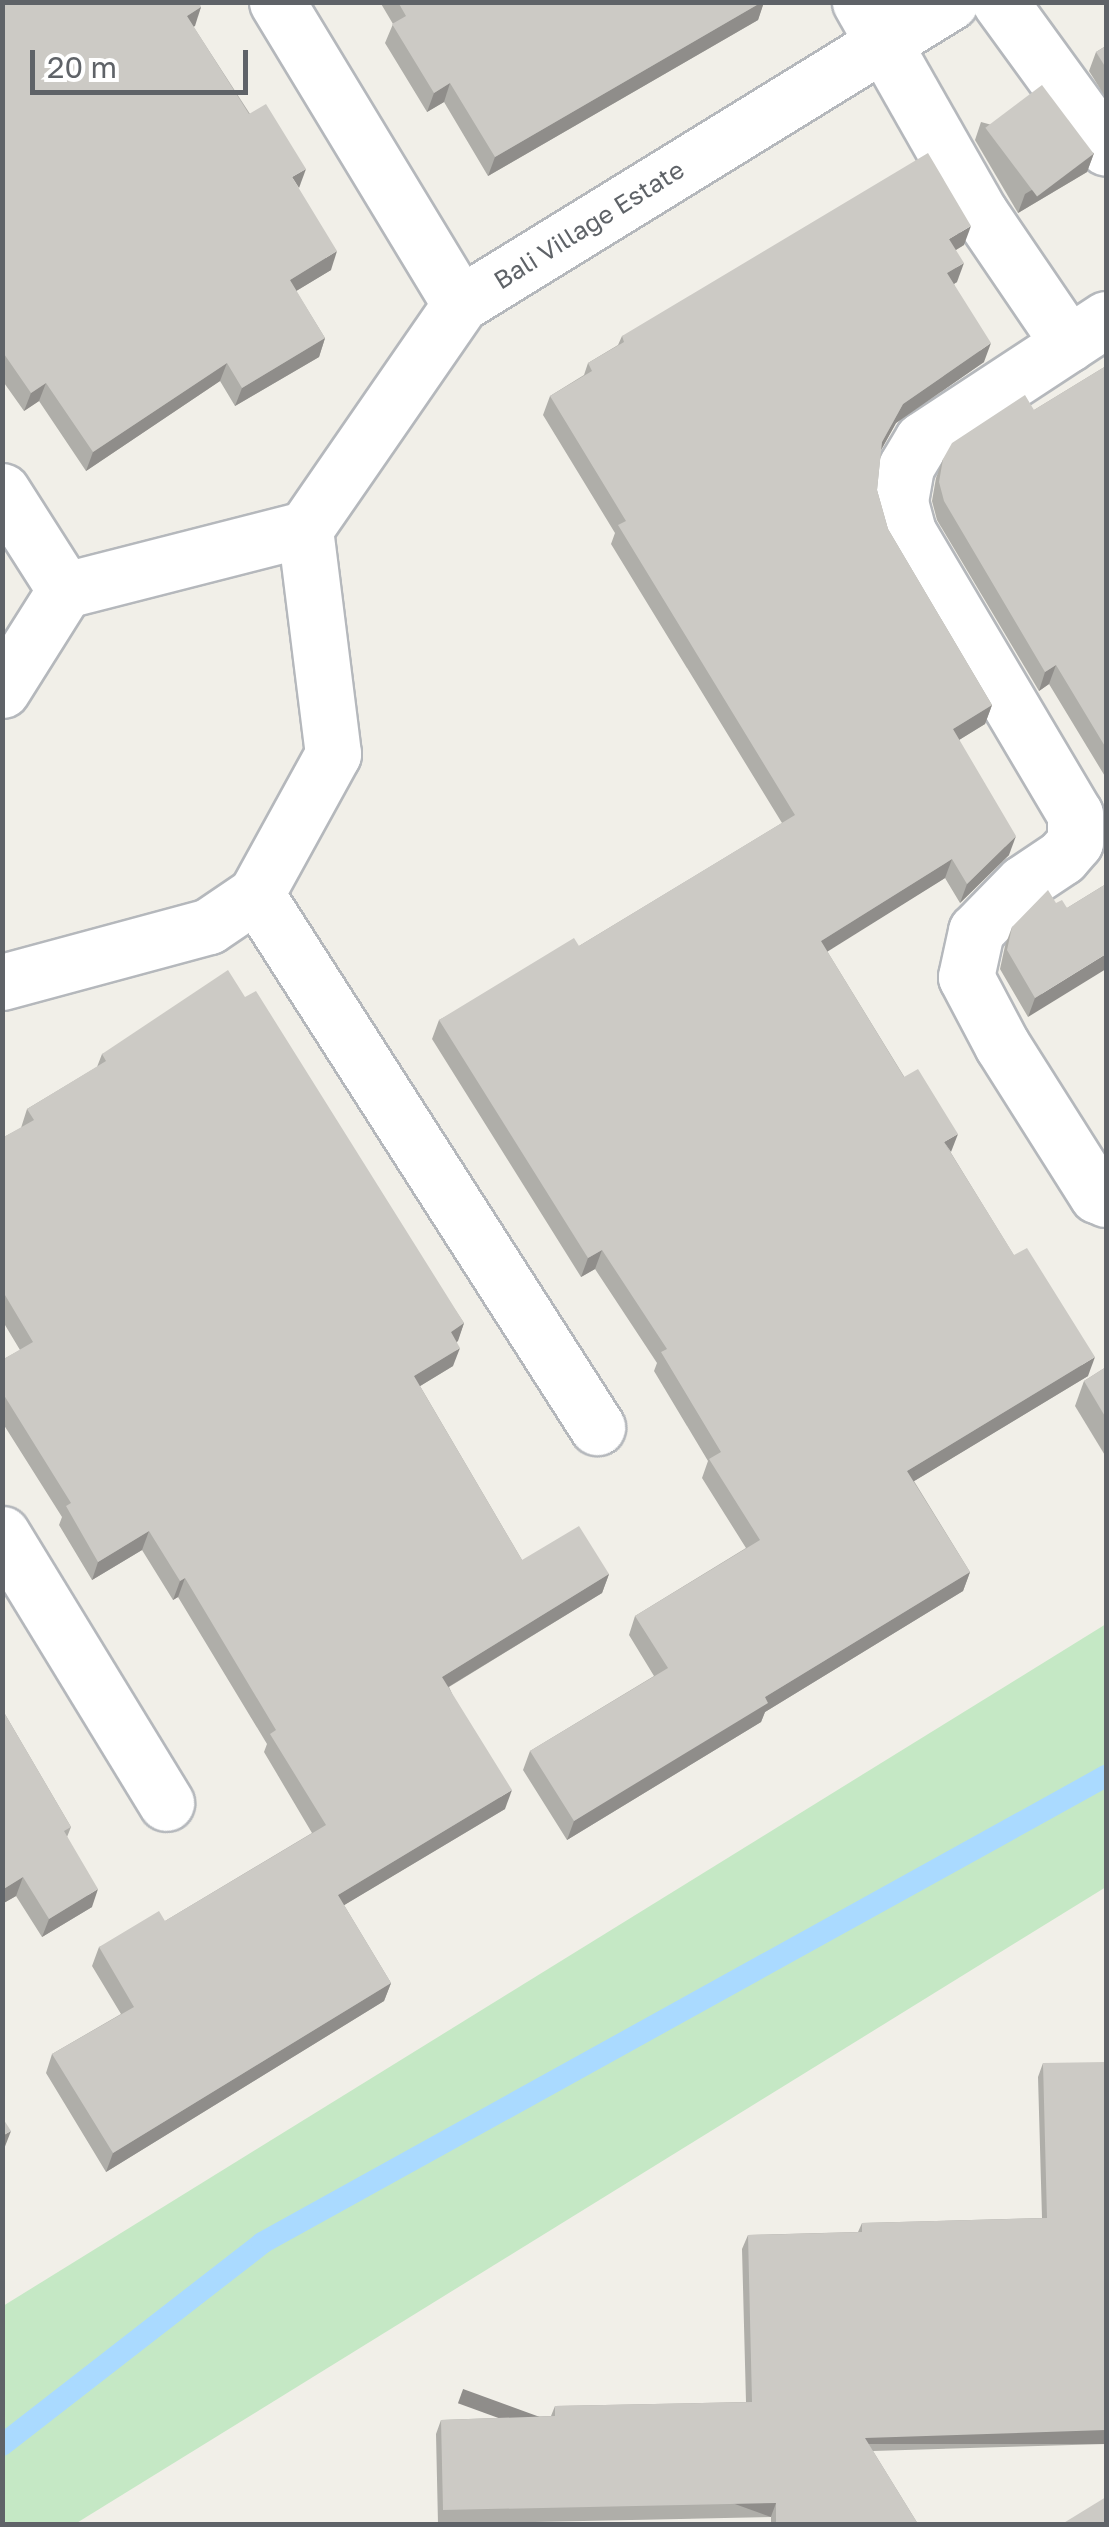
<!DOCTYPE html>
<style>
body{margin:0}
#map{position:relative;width:1109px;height:2527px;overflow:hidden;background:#f1efe8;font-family:"Golos Text",sans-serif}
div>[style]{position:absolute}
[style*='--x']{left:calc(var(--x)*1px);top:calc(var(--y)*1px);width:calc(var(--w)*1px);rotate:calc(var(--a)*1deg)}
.green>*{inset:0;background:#c5e8c5}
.stream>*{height:22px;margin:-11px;padding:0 11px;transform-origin:11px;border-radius:11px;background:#aadaff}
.roads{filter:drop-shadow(2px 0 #b5b8bc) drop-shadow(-2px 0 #b5b8bc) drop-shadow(0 2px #b5b8bc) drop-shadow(0 -2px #b5b8bc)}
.street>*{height:55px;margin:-27.5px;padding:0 27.5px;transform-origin:27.5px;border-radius:27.5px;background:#fff}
.wall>*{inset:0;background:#afaea9}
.shaded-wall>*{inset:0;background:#8f8d8a;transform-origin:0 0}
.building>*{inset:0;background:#cccac5;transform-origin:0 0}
span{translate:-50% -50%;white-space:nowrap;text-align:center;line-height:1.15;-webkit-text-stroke:9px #fff;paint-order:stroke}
.street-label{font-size:25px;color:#5f6368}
.frame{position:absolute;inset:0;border:5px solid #5f6368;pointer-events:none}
.scale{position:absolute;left:30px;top:50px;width:218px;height:45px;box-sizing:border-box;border:5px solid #5f6368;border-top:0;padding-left:12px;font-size:30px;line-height:35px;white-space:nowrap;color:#5f6368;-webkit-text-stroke:8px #fff;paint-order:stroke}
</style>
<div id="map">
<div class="green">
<i style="clip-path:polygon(1106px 1624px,1106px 1887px,75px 2524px,3px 2524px,3px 2306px)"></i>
</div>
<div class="stream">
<i style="--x:2;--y:2445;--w:329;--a:-37.8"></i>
<i style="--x:262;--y:2243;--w:965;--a:-28.96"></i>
</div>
<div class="roads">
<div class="street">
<i style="--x:277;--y:2;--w:353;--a:58.8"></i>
<i style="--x:860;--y:2;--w:243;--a:60.4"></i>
<i style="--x:980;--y:213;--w:158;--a:55.8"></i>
<i style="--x:1000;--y:2;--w:180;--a:54"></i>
<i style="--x:1106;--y:319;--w:220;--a:146.7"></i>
<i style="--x:922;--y:440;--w:31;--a:121"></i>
<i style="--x:906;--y:467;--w:36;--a:100"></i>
<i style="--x:900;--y:502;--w:31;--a:75"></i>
<i style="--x:908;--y:532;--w:328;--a:59.4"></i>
<i style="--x:1075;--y:814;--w:28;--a:90"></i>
<i style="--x:1075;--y:842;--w:20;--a:131"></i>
<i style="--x:1062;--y:857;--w:47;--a:146.3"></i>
<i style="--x:1023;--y:883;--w:67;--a:134.4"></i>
<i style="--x:976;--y:931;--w:47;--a:102.3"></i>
<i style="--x:966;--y:977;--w:77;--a:62.1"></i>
<i style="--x:1002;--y:1045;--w:178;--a:57.7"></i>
<i style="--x:1097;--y:1195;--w:10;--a:24"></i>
<i style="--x:2;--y:491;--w:117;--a:57.5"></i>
<i style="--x:305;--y:529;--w:273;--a:-55.4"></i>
<i style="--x:460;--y:304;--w:576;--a:-31.65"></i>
<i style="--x:2;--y:690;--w:118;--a:-57.8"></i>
<i style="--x:65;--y:590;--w:248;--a:-14.3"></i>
<i style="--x:256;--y:894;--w:633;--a:57.39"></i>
<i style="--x:2;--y:982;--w:214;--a:-15.1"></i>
<i style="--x:209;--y:926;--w:57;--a:-34.2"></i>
<i style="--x:256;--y:894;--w:160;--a:-61.2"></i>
<i style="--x:333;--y:754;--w:227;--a:-97.1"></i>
<i style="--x:2;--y:1534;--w:315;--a:58.6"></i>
</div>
</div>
<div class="wall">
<i style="clip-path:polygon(2px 2px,201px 7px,193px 26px,298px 188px,331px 270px,296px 291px,325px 338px,319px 357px,235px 406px,220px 381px,86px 471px,39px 401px,24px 411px,2px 380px)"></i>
<i style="clip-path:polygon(380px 2px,764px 2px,758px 20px,488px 176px,444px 102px,427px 112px,385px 43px,393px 24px)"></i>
<i style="clip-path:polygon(1106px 39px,1106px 98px,1089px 71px,1096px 52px,1104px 47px)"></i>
<i style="clip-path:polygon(981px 122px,1094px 153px,1087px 172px,1018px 213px,975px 140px)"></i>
<i style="clip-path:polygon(964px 245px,956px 250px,957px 282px,954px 284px,984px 362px,896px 423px,881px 450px,877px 490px,888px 529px,992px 705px,985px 724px,959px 740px,1009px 855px,960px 903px,945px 878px,827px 951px,1088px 1376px,914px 1481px,970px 1572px,963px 1591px,765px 1712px,761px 1722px,567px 1840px,523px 1770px,530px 1751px,654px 1676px,629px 1635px,635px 1616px,746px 1548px,702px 1478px,708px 1461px,654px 1371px,657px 1363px,595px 1269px,581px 1277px,432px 1039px,439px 1020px,579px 946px,782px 823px,611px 544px,615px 533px,543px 415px,550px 396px,584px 375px,588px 363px,618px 345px,622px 336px)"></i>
<i style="clip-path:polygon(1106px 366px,1106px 778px,1049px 684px,1039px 691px,937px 520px,932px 501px,936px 478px,943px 459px,1034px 410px)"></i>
<i style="clip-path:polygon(1106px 884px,1028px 1017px,1000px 969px,1005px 946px,1012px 927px,1056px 903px,1067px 908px)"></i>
<i style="clip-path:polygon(245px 997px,464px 1323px,457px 1342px,453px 1366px,420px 1386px,522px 1560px,609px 1574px,602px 1593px,449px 1687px,505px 1809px,344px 1905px,391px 1983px,384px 2001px,106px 2172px,46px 2073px,52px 2054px,121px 2014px,92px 1966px,99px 1947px,165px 1921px,312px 1833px,264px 1752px,267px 1744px,178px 1597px,173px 1600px,142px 1550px,92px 1580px,59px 1525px,62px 1517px,2px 1422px,2px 1360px,20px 1350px,2px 1320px,2px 1138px,21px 1128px,27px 1109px,97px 1067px,102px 1054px)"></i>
<i style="clip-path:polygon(1106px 1367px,1106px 1457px,1075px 1406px,1084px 1381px)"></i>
<i style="clip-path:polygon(2px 1709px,71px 1827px,67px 1837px,92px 1907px,42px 1937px,16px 1896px,2px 1904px)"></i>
<i style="clip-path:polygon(1043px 2063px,1106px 2444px,873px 2451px,918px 2524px,771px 2524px,771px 2517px,438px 2524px,436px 2434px,441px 2420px,551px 2416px,555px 2406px,746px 2402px,742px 2249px,748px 2235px,858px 2232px,862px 2223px,1042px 2218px,1038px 2077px)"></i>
</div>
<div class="shaded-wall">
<i style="clip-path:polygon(762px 2px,764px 2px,758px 20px,488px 176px,495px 157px)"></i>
<i style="clip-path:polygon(201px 7px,195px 26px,180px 34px,187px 16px)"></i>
<i style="clip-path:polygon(450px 83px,444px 102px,427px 112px,434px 93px)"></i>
<i style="clip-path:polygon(1094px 153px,1087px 172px,1018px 213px,1025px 194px)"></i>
<i style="clip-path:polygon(306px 169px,299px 188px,292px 177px)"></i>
<i style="clip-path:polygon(971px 226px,964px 245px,942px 258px,949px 239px)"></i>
<i style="clip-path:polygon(337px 251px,331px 270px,283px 299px,290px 280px)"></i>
<i style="clip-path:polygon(964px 263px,957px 282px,940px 292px,947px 273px)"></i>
<i style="clip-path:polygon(325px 338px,319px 357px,235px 406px,242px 388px)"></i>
<i style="clip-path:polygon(991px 343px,984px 362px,896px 423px,875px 461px,882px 442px,903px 404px)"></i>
<i style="clip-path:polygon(227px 363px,220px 381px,86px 471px,93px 452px)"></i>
<i style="clip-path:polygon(46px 383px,39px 401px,24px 411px,31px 393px)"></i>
<i style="clip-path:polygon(1056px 665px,1049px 684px,1039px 691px,1045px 672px)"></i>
<i style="clip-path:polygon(992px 705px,985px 724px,946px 748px,953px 729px)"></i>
<i style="clip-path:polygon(1016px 836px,1009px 855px,960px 903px,967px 884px)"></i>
<i style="clip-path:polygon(952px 859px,945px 878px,814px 960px,821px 941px)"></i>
<i style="clip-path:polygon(1106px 954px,1106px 969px,1028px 1017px,1035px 998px)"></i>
<i style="clip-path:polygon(958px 1134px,951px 1152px,944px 1142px)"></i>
<i style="clip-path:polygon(602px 1250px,595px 1269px,581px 1277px,588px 1258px)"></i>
<i style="clip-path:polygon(464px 1323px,458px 1341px,445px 1351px,451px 1332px)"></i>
<i style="clip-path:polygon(460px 1348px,453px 1366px,407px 1394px,414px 1376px)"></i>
<i style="clip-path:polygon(1095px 1357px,1088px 1376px,901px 1489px,907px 1471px)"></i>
<i style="clip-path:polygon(149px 1531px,142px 1550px,92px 1580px,98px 1562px)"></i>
<i style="clip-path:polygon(970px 1572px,963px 1591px,765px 1712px,761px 1722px,567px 1840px,574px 1821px,765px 1697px)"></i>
<i style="clip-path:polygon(609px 1574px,602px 1593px,435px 1695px,442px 1677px)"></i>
<i style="clip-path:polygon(185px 1578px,178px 1597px,173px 1600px,180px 1581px)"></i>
<i style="clip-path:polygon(512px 1790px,505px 1809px,331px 1913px,338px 1895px)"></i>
<i style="clip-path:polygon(23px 1877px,16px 1896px,2px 1904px,2px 1890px)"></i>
<i style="clip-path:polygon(98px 1889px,92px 1907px,42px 1937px,49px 1919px)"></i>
<i style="clip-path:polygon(391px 1983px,384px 2001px,106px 2172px,113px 2153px)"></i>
<i style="clip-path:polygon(11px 2131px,4px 2149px,2px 2150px,2px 2136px)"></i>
<i style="left:1106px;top:2430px;width:14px;height:241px;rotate:90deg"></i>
<i style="left:776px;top:2503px;width:15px;height:333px;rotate:110deg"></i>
</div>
<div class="building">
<i style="clip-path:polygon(2px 2px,199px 2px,201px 7px,187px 16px,249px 114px,266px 104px,306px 169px,292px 177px,337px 251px,290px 280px,325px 338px,242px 388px,227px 363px,93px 452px,46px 383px,31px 393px,2px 351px)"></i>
<i style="clip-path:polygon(398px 2px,762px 2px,495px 157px,450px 83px,434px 93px,392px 24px,406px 16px)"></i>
<i style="clip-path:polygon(1106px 46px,1106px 68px,1096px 52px)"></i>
<i style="left:1042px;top:85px;width:86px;height:71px;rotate:53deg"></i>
<i style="clip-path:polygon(928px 153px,971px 226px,949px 239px,964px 263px,947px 273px,991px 343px,903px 404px,882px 442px,877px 490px,888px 529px,992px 705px,953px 729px,1016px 836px,967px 884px,952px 859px,821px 941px,904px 1077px,918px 1069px,958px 1134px,944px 1142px,1014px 1255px,1027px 1248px,1095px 1357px,907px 1471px,970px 1572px,765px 1697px,768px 1703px,574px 1821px,530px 1751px,668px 1668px,635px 1616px,760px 1540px,709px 1459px,721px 1452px,661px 1352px,667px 1349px,602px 1250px,588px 1258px,439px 1020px,574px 938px,579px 946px,795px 815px,618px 525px,626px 521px,550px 396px,592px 371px,588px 363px,624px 342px,622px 336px)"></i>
<i style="clip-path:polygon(1106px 366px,1106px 748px,1056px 665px,1045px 672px,944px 501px,939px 482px,943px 459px,952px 443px,1025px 395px,1034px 410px)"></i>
<i style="clip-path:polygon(1106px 884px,1106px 954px,1035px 998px,1007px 950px,1012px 927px,1048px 890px,1056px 903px,1062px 900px,1067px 908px)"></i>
<i style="clip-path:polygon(228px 970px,245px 997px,256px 991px,464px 1323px,451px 1332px,460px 1348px,414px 1376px,522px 1560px,579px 1526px,609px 1574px,442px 1677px,512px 1790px,338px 1895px,391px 1983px,113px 2153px,52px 2054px,134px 2007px,99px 1947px,159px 1911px,165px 1921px,326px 1825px,270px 1734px,276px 1730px,185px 1578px,180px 1581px,149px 1531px,98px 1562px,66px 1506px,71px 1503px,2px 1392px,2px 1360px,33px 1342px,2px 1290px,2px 1138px,34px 1120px,27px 1109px,106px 1061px,102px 1054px)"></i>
<i style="clip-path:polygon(1106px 1367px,1106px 1418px,1084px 1381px)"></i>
<i style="clip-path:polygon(2px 1709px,71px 1827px,64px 1831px,98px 1889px,49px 1919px,23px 1877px,2px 1890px)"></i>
<i style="clip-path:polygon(1106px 2062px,1106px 2430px,865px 2438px,918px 2524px,776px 2524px,776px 2503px,443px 2510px,441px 2420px,555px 2416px,555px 2406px,752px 2402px,748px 2235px,862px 2232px,862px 2223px,1047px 2218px,1043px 2063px)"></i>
<i style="clip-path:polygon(2px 2117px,11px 2131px,2px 2136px)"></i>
<i style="clip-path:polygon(1106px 2497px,1106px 2524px,1062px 2524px)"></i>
</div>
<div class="street-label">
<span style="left:589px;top:225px;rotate:-32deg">Bali Village Estate</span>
</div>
<div class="frame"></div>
<div class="scale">20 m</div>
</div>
